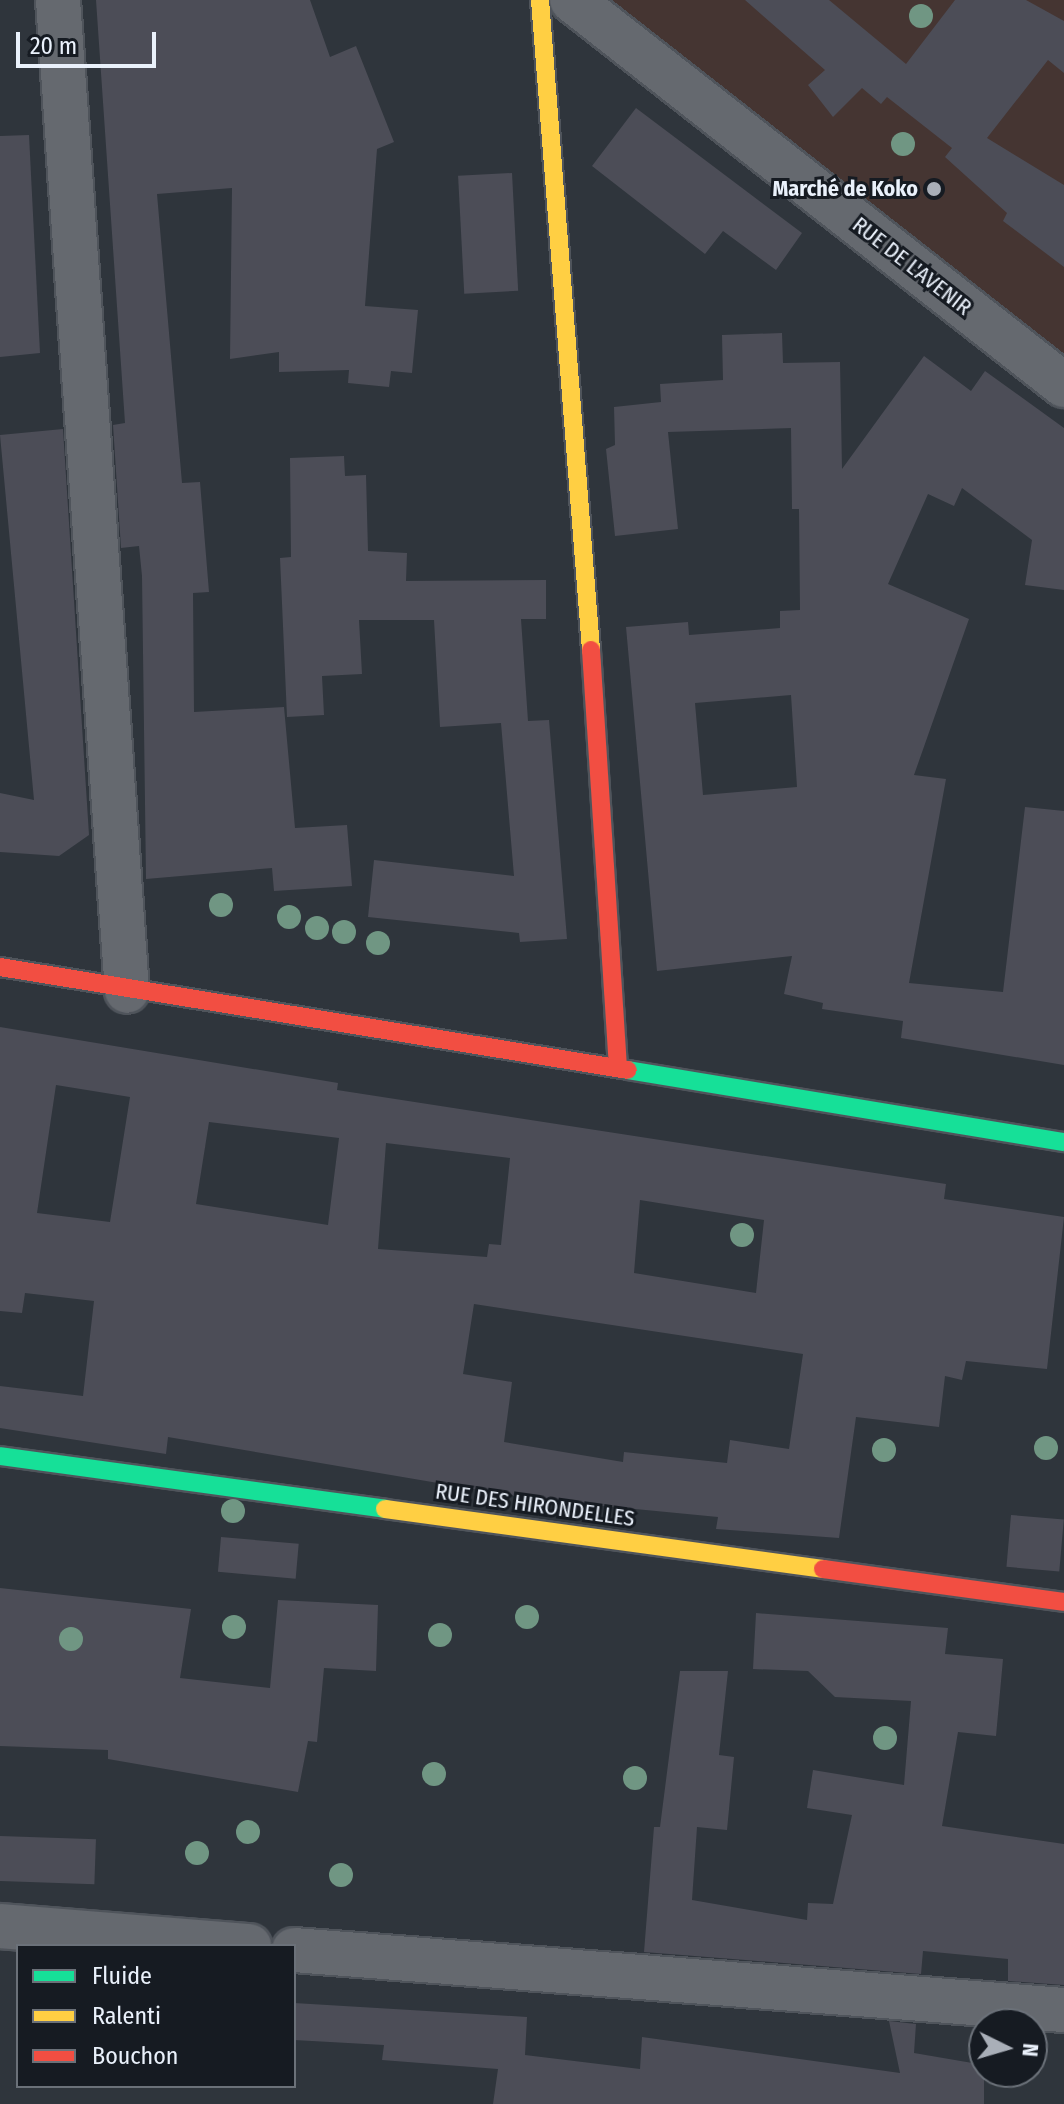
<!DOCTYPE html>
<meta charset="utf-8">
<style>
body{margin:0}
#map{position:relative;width:1064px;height:2104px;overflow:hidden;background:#2f353c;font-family:"Fira Sans Condensed",sans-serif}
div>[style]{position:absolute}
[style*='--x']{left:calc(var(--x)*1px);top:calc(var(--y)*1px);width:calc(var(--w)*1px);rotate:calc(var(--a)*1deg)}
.commercial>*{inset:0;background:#453532}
.building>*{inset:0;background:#4c4d57;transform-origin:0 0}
.roads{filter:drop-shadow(2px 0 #4f545b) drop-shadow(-2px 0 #4f545b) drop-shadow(0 2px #4f545b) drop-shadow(0 -2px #4f545b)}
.street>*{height:44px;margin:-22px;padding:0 22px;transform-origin:22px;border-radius:22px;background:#65696f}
.fast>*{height:18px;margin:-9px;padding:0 9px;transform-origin:9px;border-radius:9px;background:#16e098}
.slow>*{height:18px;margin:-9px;padding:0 9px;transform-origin:9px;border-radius:9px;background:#ffcf43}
.jam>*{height:18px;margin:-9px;padding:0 9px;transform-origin:9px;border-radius:9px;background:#f24e42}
.trees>*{width:24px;height:24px;margin:-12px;border-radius:50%;background:#709683}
.dots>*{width:22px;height:22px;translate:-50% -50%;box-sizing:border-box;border:4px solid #161b22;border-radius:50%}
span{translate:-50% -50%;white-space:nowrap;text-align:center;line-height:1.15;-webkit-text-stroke:6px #161b22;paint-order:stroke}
.poi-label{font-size:22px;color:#eaf1fb;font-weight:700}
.right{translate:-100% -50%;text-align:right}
.street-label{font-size:22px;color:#eaf1fb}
.legend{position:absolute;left:16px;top:1944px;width:280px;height:144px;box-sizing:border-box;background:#161b22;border:2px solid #6b7179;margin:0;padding:10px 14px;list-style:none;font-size:24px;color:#eaf1fb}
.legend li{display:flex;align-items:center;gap:16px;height:40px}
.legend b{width:40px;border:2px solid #6b7179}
.north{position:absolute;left:968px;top:2008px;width:80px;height:80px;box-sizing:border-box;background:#161b22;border:2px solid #6b7179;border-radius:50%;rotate:95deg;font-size:22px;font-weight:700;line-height:32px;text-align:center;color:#eaf1fb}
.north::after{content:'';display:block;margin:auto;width:28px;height:36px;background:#a9afb8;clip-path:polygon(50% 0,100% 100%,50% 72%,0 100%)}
.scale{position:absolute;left:16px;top:32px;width:140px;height:36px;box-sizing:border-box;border:4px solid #eaf1fb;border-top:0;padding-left:10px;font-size:24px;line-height:28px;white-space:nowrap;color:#eaf1fb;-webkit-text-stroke:6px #161b22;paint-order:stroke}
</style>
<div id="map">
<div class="commercial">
<i style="clip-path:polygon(544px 0,1064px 0,1064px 377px)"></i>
</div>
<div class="building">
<i style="clip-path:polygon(96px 0,310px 0,330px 57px,356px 46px,394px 142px,377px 149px,365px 306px,418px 310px,412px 373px,391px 371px,389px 387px,348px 383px,349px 370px,279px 372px,279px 352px,230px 359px,232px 188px,157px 194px,182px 483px,200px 482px,209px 592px,193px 593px,194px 712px,284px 707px,295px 828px,347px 825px,352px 886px,274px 891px,272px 868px,146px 879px,142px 576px,139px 546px,121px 548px,113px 425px,125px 423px)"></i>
<i style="clip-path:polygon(745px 0,829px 0,906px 64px,955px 0,1026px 0,1064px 21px,1064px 73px,1048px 60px,987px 138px,1064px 185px,1064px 267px,1003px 221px,1007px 213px,945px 157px,952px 148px,887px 97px,881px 104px,862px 88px,833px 117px,808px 85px,825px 70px)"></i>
<i style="clip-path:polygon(636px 108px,802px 233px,776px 270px,723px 231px,705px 254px,592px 166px)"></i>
<i style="clip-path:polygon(29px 135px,40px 353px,0 357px,0 136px)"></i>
<i style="left:512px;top:173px;width:118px;height:54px;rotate:87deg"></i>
<i style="clip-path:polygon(evenodd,782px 333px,783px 363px,840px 362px,842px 469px,924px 356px,971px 391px,985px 371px,1064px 428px,1064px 590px,1025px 585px,1032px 540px,962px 488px,954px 506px,928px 494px,888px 584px,969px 619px,914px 775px,946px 779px,909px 983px,1003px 992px,1025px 807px,1064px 811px,1064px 1065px,901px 1038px,903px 1021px,822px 1009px,823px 1003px,784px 994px,792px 956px,657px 971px,626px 627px,688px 622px,689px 635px,780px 628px,780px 611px,800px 610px,799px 509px,792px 509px,791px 428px,668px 432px,678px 529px,615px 536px,606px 449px,615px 445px,614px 407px,661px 402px,660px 384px,723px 380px,722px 335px,782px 333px,791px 695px,797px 787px,703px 795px,695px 703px,791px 695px)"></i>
<i style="clip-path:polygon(63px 429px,89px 835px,59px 856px,0 852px,0 793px,34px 800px,0 435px)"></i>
<i style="clip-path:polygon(344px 456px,345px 476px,366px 475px,368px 551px,407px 553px,406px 581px,546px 580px,546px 619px,521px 619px,528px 721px,549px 720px,567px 939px,520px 942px,519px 933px,368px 917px,374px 860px,514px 876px,501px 723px,440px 727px,434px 620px,359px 620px,362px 674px,322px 676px,324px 715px,287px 717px,280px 558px,291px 557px,290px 458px)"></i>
<i style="clip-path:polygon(evenodd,0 1027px,338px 1083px,337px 1090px,946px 1184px,944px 1199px,1064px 1217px,1047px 1369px,966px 1361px,962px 1380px,945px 1376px,939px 1427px,856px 1417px,839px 1538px,716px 1529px,718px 1517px,532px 1499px,168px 1437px,166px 1454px,0 1428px,0 1386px,83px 1396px,94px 1301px,25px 1293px,22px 1313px,0 1311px,0 1027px,56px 1085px,130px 1097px,110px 1222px,37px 1213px,56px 1085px,0 1027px,209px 1122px,339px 1138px,328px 1225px,196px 1204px,209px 1122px,0 1027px,386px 1143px,510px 1158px,501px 1245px,489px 1244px,487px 1257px,378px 1249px,386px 1143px,0 1027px,640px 1200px,764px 1220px,756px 1293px,634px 1273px,640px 1200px,0 1027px,474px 1304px,803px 1354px,789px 1449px,730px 1440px,727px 1463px,624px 1452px,623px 1462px,504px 1442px,512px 1382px,463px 1374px,474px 1304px)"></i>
<i style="left:1011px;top:1515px;width:53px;height:52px;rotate:5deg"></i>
<i style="left:221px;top:1537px;width:78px;height:35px;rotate:5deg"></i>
<i style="clip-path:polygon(0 1588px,191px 1609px,180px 1678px,270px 1688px,278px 1600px,378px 1605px,376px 1671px,324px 1668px,317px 1742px,308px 1741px,298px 1792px,108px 1759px,108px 1750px,0 1746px)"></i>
<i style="clip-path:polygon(756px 1613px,948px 1628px,945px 1654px,1003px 1659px,996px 1736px,958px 1732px,942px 1826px,1064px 1844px,1064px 1985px,1008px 1981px,1008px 1959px,923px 1951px,921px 1974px,644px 1952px,654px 1827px,660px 1827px,680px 1671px,728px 1671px,719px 1755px,734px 1757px,727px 1830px,697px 1827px,692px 1900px,807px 1920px,808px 1903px,833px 1904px,852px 1815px,807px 1808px,813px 1770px,904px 1785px,911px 1701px,835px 1697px,808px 1671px,753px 1669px)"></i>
<i style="left:0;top:1836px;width:96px;height:45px;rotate:2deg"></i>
<i style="clip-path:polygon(294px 2003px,527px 2017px,525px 2055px,640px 2069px,642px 2037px,900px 2073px,889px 2021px,916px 2024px,914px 2053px,984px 2065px,984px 2104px,493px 2104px,498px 2069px,382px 2060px,384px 2045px,294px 2040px)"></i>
</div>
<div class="roads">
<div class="street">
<i style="--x:58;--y:0;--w:993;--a:86.02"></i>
<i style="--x:572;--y:0;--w:625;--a:38.04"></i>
<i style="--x:0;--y:1926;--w:250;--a:4.6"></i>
<i style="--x:294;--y:1950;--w:772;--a:4.46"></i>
</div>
<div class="fast">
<i style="--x:628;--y:1070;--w:442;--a:9.4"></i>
<i style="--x:0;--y:1456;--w:389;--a:7.8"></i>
</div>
<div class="slow">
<i style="--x:540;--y:0;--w:652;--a:85.51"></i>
<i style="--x:385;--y:1509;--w:442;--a:7.8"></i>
</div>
<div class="jam">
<i style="--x:591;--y:650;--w:416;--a:86.3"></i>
<i style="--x:0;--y:967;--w:636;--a:9.31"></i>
<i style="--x:823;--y:1569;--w:243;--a:7.8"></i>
</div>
</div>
<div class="trees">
<i style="left:921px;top:16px"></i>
<i style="left:903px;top:144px"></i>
<i style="left:221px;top:905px"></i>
<i style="left:289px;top:917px"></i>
<i style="left:317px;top:928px"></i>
<i style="left:344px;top:932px"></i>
<i style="left:378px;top:943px"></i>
<i style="left:742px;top:1235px"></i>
<i style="left:1046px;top:1448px"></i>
<i style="left:884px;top:1450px"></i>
<i style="left:233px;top:1511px"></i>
<i style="left:527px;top:1617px"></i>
<i style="left:234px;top:1627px"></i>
<i style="left:440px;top:1635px"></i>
<i style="left:71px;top:1639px"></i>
<i style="left:885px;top:1738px"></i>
<i style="left:434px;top:1774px"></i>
<i style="left:635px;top:1778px"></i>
<i style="left:248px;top:1832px"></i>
<i style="left:197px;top:1853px"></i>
<i style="left:341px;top:1875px"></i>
</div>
<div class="dots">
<i style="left:934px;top:189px;background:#a9afb8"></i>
</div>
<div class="poi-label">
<span class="right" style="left:918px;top:189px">Marché de Koko</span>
</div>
<div class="street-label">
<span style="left:912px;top:266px;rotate:38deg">RUE DE L'AVENIR</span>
<span style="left:535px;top:1505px;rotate:8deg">RUE DES HIRONDELLES</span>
</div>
<ul class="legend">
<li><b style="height:10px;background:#16e098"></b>Fluide</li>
<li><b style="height:10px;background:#ffcf43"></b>Ralenti</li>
<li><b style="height:10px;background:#f24e42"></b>Bouchon</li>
</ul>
<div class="north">N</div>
<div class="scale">20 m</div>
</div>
